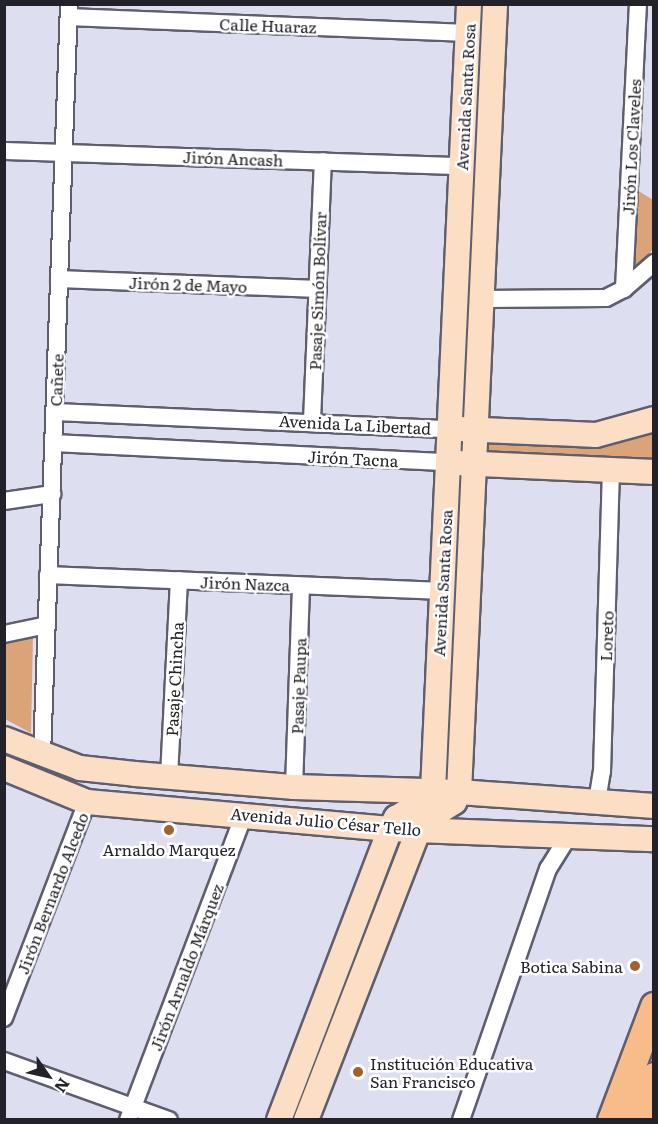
<!DOCTYPE html>
<meta charset="utf-8">
<style>
body{margin:0}
#map{position:relative;width:658px;height:1124px;overflow:hidden;background:#dedef1;font-family:Literata,serif}
div>[style]{position:absolute}
[style*='--x']{left:calc(var(--x)*1px);top:calc(var(--y)*1px);width:calc(var(--w)*1px);rotate:calc(var(--a)*1deg)}
.green>*{inset:0;background:#daa378}
.roads{filter:drop-shadow(2px 0 #5e5e6e) drop-shadow(-2px 0 #5e5e6e) drop-shadow(0 2px #5e5e6e) drop-shadow(0 -2px #5e5e6e)}
.street>*{height:16px;margin:-8px;padding:0 8px;transform-origin:8px;border-radius:8px;background:#fff}
.secondary>*{height:24px;margin:-12px;padding:0 12px;transform-origin:12px;border-radius:12px;background:#fbdec4}
.primary>*{height:27px;margin:-13.5px;padding:0 13.5px;transform-origin:13.5px;border-radius:13.5px;background:#f7bc89}
.dots>*{width:16px;height:16px;translate:-50% -50%;box-sizing:border-box;border:3px solid #fff;border-radius:50%}
span{translate:-50% -50%;white-space:nowrap;text-align:center;line-height:1.15;-webkit-text-stroke:5px #fff;paint-order:stroke}
.street-label{font-size:16px;color:#23222a}
.poi-label{font-size:16px;color:#23222a}
.right{translate:-100% -50%;text-align:right}
.left{translate:0 -50%;text-align:left}
.frame{position:absolute;inset:0;border:6px solid #23222a;pointer-events:none}
.north{position:absolute;left:18px;top:1046px;width:60px;height:60px;-webkit-text-stroke:4px #fff;paint-order:stroke;rotate:124deg;font-size:16px;font-weight:700;line-height:24px;text-align:center;color:#23222a}
.north::after{content:'';display:block;margin:auto;width:21px;height:27px;background:#23222a;clip-path:polygon(50% 0,100% 100%,50% 72%,0 100%)}
</style>
<div id="map">
<div class="green">
<i style="clip-path:polygon(637px 190px,653px 200px,653px 249px,643px 261px,632px 266px)"></i>
<i style="clip-path:polygon(653px 425px,653px 460px,487px 455px,487px 438px)"></i>
<i style="clip-path:polygon(33px 636px,31px 733px,5px 719px,4px 643px)"></i>
</div>
<div class="roads">
<div class="street">
<i style="--x:69;--y:17;--w:398;--a:2.3"></i>
<i style="--x:4;--y:151;--w:458;--a:1.9"></i>
<i style="--x:59;--y:279;--w:259;--a:2.2"></i>
<i style="--x:624;--y:289;--w:285;--a:-87.2"></i>
<i style="--x:482;--y:299;--w:124;--a:-0.5"></i>
<i style="--x:606;--y:298;--w:20;--a:-27"></i>
<i style="--x:624;--y:289;--w:40;--a:-41"></i>
<i style="--x:55;--y:412;--w:394;--a:2.5"></i>
<i style="--x:312;--y:421;--w:260;--a:-87.6"></i>
<i style="--x:53;--y:443;--w:395;--a:2.8"></i>
<i style="--x:4;--y:501;--w:49;--a:-8.3"></i>
<i style="--x:48;--y:575;--w:394;--a:2.3"></i>
<i style="--x:4;--y:634;--w:44;--a:-11.8"></i>
<i style="--x:42;--y:755;--w:751;--a:-87.94"></i>
<i style="--x:169;--y:777;--w:197;--a:-87.1"></i>
<i style="--x:294;--y:787;--w:201;--a:-88"></i>
<i style="--x:597;--y:802;--w:30;--a:-81"></i>
<i style="--x:602;--y:772;--w:302;--a:-88.3"></i>
<i style="--x:4;--y:1018;--w:231;--a:-69"></i>
<i style="--x:4;--y:1061;--w:175;--a:19.7"></i>
<i style="--x:128;--y:1120;--w:327;--a:-69.2"></i>
<i style="--x:461;--y:1120;--w:266;--a:-70.9"></i>
<i style="--x:548;--y:869;--w:38;--a:-58"></i>
</div>
<div class="secondary">
<i style="--x:460;--y:429;--w:136;--a:2.5"></i>
<i style="--x:596;--y:435;--w:60;--a:-15.4"></i>
<i style="--x:459;--y:463;--w:195;--a:2.6"></i>
<i style="--x:4;--y:739;--w:81;--a:20.9"></i>
<i style="--x:80;--y:768;--w:55;--a:6.2"></i>
<i style="--x:135;--y:774;--w:160;--a:4.7"></i>
<i style="--x:294;--y:787;--w:165;--a:1.7"></i>
<i style="--x:459;--y:792;--w:196;--a:4.1"></i>
<i style="--x:4;--y:768;--w:90;--a:22.3"></i>
<i style="--x:87;--y:802;--w:304;--a:5.1"></i>
<i style="--x:390;--y:829;--w:264;--a:2.2"></i>
<i style="--x:279;--y:1120;--w:311;--a:-69.1"></i>
<i style="--x:390;--y:829;--w:13;--a:-61"></i>
<i style="--x:396;--y:818;--w:37;--a:-31"></i>
<i style="--x:428;--y:799;--w:9;--a:-58"></i>
<i style="--x:433;--y:791;--w:788;--a:-87.38"></i>
<i style="--x:306;--y:1120;--w:310;--a:-68.8"></i>
<i style="--x:418;--y:831;--w:12;--a:-59"></i>
<i style="--x:424;--y:821;--w:36;--a:-32"></i>
<i style="--x:454;--y:802;--w:11;--a:-63"></i>
<i style="--x:459;--y:792;--w:789;--a:-87.38"></i>
</div>
<div class="primary">
<i style="--x:611;--y:1120;--w:122;--a:-69.3"></i>
<i style="--x:637;--y:1120;--w:47;--a:-68.9"></i>
</div>
</div>
<div class="dots">
<i style="left:169px;top:830px;background:#a2622b"></i>
<i style="left:635px;top:966px;background:#a2622b"></i>
<i style="left:358px;top:1072px;background:#a2622b"></i>
</div>
<div class="street-label">
<span style="left:268px;top:25px;rotate:2deg">Calle Huaraz</span>
<span style="left:465px;top:97px;rotate:-87deg">Avenida Santa Rosa</span>
<span style="left:631px;top:147px;rotate:-87deg">Jirón Los Claveles</span>
<span style="left:233px;top:158px;rotate:2deg">Jirón Ancash</span>
<span style="left:188px;top:284px;rotate:2deg">Jirón 2 de Mayo</span>
<span style="left:317px;top:291px;rotate:-88deg">Pasaje Simón Bolívar</span>
<span style="left:56px;top:380px;rotate:-88deg">Cañete</span>
<span style="left:355px;top:424px;rotate:3deg">Avenida La Libertad</span>
<span style="left:353px;top:458px;rotate:3deg">Jirón Tacna</span>
<span style="left:245px;top:583px;rotate:2deg">Jirón Nazca</span>
<span style="left:442px;top:583px;rotate:-87deg">Avenida Santa Rosa</span>
<span style="left:606px;top:636px;rotate:-88deg">Loreto</span>
<span style="left:174px;top:679px;rotate:-87deg">Pasaje Chincha</span>
<span style="left:298px;top:686px;rotate:-88deg">Pasaje Paupa</span>
<span style="left:326px;top:821px;rotate:5deg">Avenida Julio César Tello</span>
<span style="left:52px;top:893px;rotate:-69deg">Jirón Bernardo Alcedo</span>
<span style="left:186px;top:967px;rotate:-69deg">Jirón Arnaldo Márquez</span>
</div>
<div class="poi-label">
<span style="left:169px;top:849px">Arnaldo Marquez</span>
<span class="right" style="left:623px;top:966px">Botica Sabina</span>
<span class="left" style="left:370px;top:1072px">Institución Educativa<br>San Francisco</span>
</div>
<div class="frame"></div>
<div class="north">N</div>
</div>
